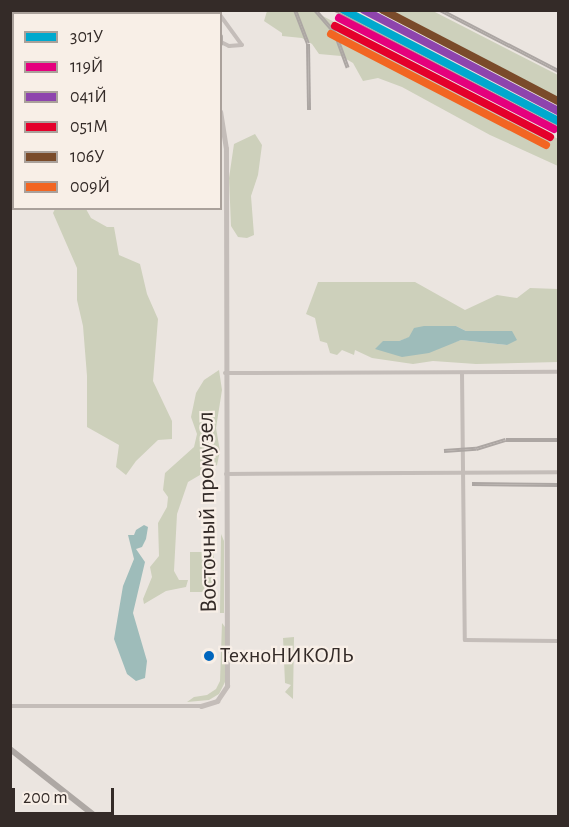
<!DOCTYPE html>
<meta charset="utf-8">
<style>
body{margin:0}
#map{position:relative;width:569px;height:827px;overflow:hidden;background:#ebe5e0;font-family:"Alegreya Sans",sans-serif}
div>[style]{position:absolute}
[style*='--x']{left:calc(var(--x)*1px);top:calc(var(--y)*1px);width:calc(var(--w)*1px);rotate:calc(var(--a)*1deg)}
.green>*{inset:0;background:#cdd0bb;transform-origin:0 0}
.water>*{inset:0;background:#9ebcba}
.minor>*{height:4px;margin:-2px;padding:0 2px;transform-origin:2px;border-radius:2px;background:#c4bdb9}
.tertiary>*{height:4.5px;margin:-2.25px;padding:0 2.25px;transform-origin:2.25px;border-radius:2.25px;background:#c4bdb9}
.primary>*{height:5px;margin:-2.5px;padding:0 2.5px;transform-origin:2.5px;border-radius:2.5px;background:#b3aca8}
.trunk>*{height:6px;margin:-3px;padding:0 3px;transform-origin:3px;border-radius:3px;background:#aea8a4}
.rail>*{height:4px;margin-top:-2px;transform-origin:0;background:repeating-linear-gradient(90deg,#f8efe7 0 4.5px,#aca6a3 0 9px);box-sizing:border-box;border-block:2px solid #aca6a3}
.rail-1>*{height:8px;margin:-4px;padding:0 4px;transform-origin:4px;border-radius:4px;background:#00a9ce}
.rail-2>*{height:8px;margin:-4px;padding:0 4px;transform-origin:4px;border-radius:4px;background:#e5007d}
.rail-3>*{height:8px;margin:-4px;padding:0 4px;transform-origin:4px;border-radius:4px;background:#8e44ad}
.rail-4>*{height:8px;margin:-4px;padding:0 4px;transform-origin:4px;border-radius:4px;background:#e4002b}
.rail-5>*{height:8px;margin:-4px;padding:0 4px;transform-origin:4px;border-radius:4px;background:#7a4b2a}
.rail-6>*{height:8px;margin:-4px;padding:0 4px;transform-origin:4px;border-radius:4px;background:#f26522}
.dots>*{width:16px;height:16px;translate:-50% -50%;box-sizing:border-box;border:3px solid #f8efe7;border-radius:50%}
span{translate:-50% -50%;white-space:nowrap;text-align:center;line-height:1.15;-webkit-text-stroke:4.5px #f8efe7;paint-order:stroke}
.bus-label{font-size:22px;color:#342b28}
.left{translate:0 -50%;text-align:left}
.street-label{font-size:24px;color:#342b28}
.frame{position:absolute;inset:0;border:12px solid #342b28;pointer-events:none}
.legend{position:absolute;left:12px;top:12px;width:210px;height:198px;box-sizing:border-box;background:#f8efe7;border:2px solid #aaa19b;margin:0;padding:8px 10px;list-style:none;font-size:18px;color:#342b28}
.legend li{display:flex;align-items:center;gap:12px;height:30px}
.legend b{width:30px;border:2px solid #aaa19b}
.scale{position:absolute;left:12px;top:788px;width:102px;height:27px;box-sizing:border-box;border:3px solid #342b28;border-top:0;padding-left:8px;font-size:18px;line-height:21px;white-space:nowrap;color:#342b28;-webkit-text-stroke:4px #f8efe7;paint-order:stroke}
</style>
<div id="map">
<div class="green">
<i style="clip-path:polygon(267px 11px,313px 11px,544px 131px,558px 139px,558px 166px,490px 135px,402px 87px,378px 78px,363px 81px,353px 63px,341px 56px,319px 54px,312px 44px,302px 38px,282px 36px,282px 33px,264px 21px)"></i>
<i style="clip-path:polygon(376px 11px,433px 11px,558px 75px,558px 102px,517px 78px)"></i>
<i style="clip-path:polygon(255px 134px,262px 145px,258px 175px,251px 196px,254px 235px,247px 238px,238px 237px,231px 226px,229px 178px,234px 144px)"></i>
<i style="clip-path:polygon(55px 209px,86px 209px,91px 218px,107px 227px,114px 227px,119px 255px,140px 264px,147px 294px,158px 319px,153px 381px,172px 421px,172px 439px,158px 440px,136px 461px,126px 475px,116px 467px,119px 445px,87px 427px,87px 376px,83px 326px,77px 300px,77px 268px,53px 213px)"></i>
<i style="clip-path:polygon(evenodd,318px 282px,415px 282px,465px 310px,497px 295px,517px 298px,530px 288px,558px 289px,558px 362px,476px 364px,433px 361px,413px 364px,372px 358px,355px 350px,354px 355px,342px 350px,337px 355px,330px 353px,327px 343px,320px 341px,315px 318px,306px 314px,318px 282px,456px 326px,466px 331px,511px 331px,507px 345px,461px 340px,421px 353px,383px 341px,399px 341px,437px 328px,456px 326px)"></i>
<i style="clip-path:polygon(219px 370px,222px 390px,216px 428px,220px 451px,217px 465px,188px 482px,177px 514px,174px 571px,179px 580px,188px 580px,186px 587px,166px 591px,144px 604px,143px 599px,152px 577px,150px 567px,159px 556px,158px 523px,167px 507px,168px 497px,163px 490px,165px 473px,194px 447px,197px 434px,191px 417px,196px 393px,204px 380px)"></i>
<i style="clip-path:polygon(221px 534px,224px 541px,224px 613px,220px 613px)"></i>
<i style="left:190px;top:552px;width:24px;height:40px"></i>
<i style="clip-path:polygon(222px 623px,225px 627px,225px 682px,219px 694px,209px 700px,187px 702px,194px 697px,207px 695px,216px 689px,220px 681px)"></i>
<i style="clip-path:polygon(294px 637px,293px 699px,285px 692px,291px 685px,285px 683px,283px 638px)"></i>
</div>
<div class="water">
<i style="clip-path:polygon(424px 326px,456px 326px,466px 331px,512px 331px,517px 340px,507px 345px,461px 340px,429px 353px,402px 357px,375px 349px,383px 341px,399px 341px,409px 337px,414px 328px)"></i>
<i style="clip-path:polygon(144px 525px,148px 527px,146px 539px,142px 547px,136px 549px,145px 562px,133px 613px,147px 661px,145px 678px,136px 681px,127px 674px,114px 639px,123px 586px,134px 559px,128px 535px,134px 535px,136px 530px)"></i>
</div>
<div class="minor">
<i style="--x:220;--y:15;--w:37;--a:54"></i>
<i style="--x:242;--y:45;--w:13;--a:176"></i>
<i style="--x:229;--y:46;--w:9;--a:-153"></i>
<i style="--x:225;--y:373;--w:333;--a:-0.2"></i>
<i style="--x:462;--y:373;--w:267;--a:89.4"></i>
<i style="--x:465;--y:640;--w:93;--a:0.6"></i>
<i style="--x:226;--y:474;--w:332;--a:-0.3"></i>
</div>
<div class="tertiary">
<i style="--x:10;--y:706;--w:191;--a:0"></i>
<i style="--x:201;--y:706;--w:17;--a:-17"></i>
<i style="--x:217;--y:701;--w:18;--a:-56"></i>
<i style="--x:227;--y:686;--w:537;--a:-90.11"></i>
<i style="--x:226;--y:149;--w:37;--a:-99"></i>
</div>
<div class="primary">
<i style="--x:170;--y:10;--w:4;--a:76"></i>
<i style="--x:199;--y:10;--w:4;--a:76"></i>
<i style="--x:203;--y:10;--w:4;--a:63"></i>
<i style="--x:92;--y:14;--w:9;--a:-27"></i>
<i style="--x:220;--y:36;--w:7;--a:90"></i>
<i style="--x:10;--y:46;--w:4;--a:-14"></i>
</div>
<div class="trunk">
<i style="--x:10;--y:749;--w:108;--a:38.2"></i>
</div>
<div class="rail">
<i style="--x:295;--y:10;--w:36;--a:69"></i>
<i style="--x:308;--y:44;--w:66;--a:89.1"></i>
<i style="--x:315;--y:10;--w:30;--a:49"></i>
<i style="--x:335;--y:33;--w:37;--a:70"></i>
<i style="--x:335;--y:10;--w:251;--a:27.5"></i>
<i style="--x:440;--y:10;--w:133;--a:27.3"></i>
<i style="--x:27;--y:14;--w:11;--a:-22"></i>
<i style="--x:10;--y:19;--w:4;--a:-14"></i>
<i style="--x:444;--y:451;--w:32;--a:-4"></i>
<i style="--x:476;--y:449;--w:31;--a:-17"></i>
<i style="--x:506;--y:440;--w:52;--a:0"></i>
<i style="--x:472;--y:484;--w:86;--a:0.7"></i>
</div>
<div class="rail-1">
<i style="--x:344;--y:10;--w:241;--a:27.4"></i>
</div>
<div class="rail-2">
<i style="--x:339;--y:18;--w:242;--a:27.3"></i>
</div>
<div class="rail-3">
<i style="--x:364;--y:10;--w:219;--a:27.5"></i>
</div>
<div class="rail-4">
<i style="--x:335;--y:26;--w:242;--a:27.3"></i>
</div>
<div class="rail-5">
<i style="--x:383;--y:10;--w:197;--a:27.5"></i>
</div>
<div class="rail-6">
<i style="--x:331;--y:34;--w:242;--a:27.3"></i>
</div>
<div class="dots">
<i style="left:209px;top:656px;background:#0065bd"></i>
</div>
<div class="bus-label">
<span class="left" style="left:220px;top:656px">ТехноНИКОЛЬ</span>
</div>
<div class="street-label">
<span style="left:208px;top:512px;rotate:-91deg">Восточный промузел</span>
</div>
<div class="frame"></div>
<ul class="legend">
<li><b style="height:8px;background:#00a9ce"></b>301У</li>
<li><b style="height:8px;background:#e5007d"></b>119Й</li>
<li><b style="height:8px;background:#8e44ad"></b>041Й</li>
<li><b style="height:8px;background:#e4002b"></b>051М</li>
<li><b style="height:8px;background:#7a4b2a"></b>106У</li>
<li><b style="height:8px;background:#f26522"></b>009Й</li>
</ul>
<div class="scale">200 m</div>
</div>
